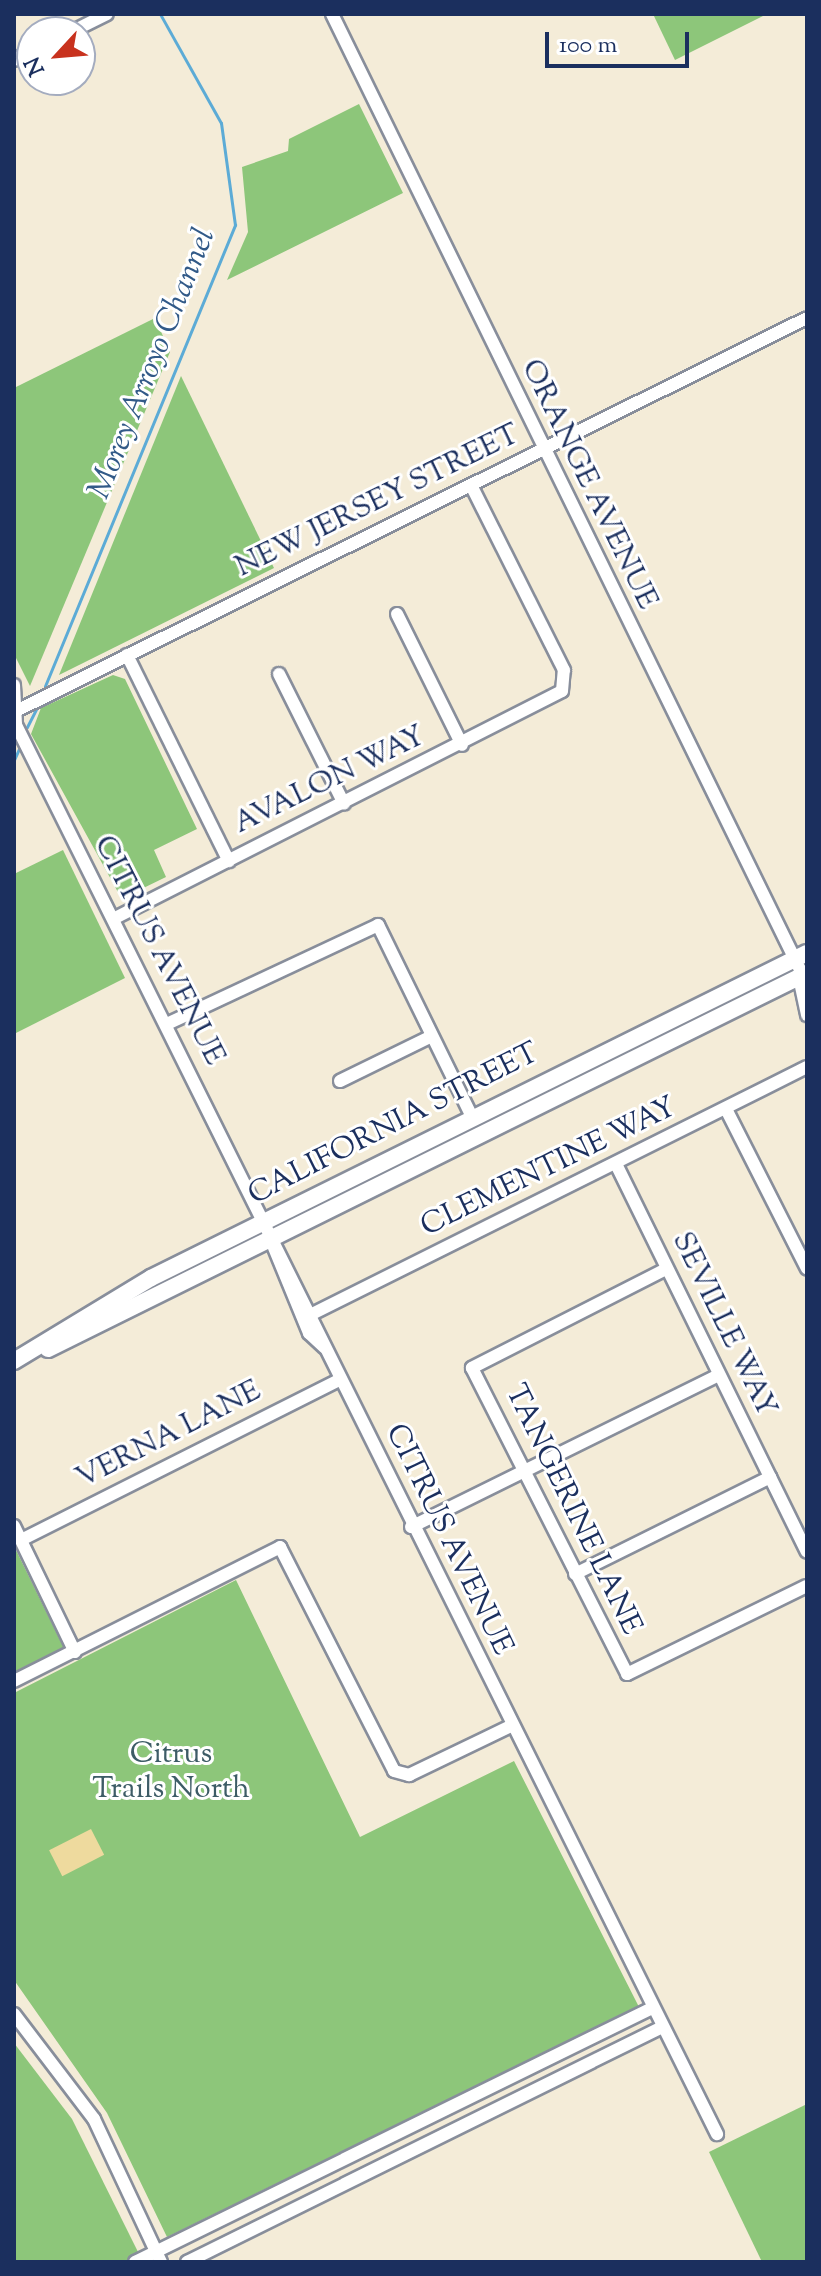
<!DOCTYPE html>
<style>
body{margin:0}
#map{position:relative;width:821px;height:2276px;overflow:hidden;background:#f4ecd8;font-family:"Sorts Mill Goudy",serif}
div>[style]{position:absolute}
[style*='--x']{left:calc(var(--x)*1px);top:calc(var(--y)*1px);width:calc(var(--w)*1px);rotate:calc(var(--a)*1deg)}
.green>*{inset:0;background:#8dc67a}
.sand>*{inset:0;background:#eeda9e;transform-origin:0 0}
.stream>*{height:3px;margin:-1.5px;padding:0 1.5px;transform-origin:1.5px;border-radius:1.5px;background:#5cabd6}
.roads{filter:drop-shadow(2px 0 #888e9b) drop-shadow(-2px 0 #888e9b) drop-shadow(0 2px #888e9b) drop-shadow(0 -2px #888e9b)}
.minor>*{height:12px;margin:-6px;padding:0 6px;transform-origin:6px;border-radius:6px;background:#fff}
.major>*{height:16px;margin:-8px;padding:0 8px;transform-origin:8px;border-radius:8px;background:#fff}
span{translate:-50% -50%;white-space:nowrap;text-align:center;line-height:1.15;-webkit-text-stroke:6px #fff;paint-order:stroke}
.street-label{font-size:30px;color:#1b2f5e}
.park-label{font-size:30px;color:#3d5c66}
.water-label{font-size:32px;color:#325a88;font-style:italic}
.frame{position:absolute;inset:0;border:16px solid #1b2f5e;pointer-events:none}
.north{position:absolute;left:16px;top:16px;width:80px;height:80px;box-sizing:border-box;background:#fff;border:2px solid #a4acbf;border-radius:50%;rotate:244deg;font-size:22px;font-weight:700;line-height:32px;text-align:center;color:#1b2f5e}
.north::after{content:'';display:block;margin:auto;width:28px;height:36px;background:#c8321e;clip-path:polygon(50% 0,100% 100%,50% 72%,0 100%)}
.scale{position:absolute;left:545px;top:32px;width:144px;height:36px;box-sizing:border-box;border:4px solid #1b2f5e;border-top:0;padding-left:10px;font-size:24px;line-height:28px;white-space:nowrap;color:#1b2f5e;-webkit-text-stroke:6px #fff;paint-order:stroke}
</style>
<div id="map">
<div class="green">
<i style="clip-path:polygon(653px 14px,767px 14px,675px 60px)"></i>
<i style="clip-path:polygon(359px 104px,403px 193px,227px 280px,248px 232px,242px 167px,288px 151px,289px 139px)"></i>
<i style="clip-path:polygon(155px 318px,170px 352px,30px 686px,14px 654px,14px 388px)"></i>
<i style="clip-path:polygon(181px 376px,274px 568px,59px 675px)"></i>
<i style="clip-path:polygon(113px 675px,125px 679px,197px 829px,154px 850px,166px 877px,127px 896px,119px 894px,31px 734px,41px 708px)"></i>
<i style="clip-path:polygon(63px 850px,125px 978px,14px 1034px,14px 874px)"></i>
<i style="clip-path:polygon(14px 1546px,64px 1648px,14px 1673px)"></i>
<i style="clip-path:polygon(236px 1580px,360px 1837px,514px 1761px,639px 2007px,167px 2237px,107px 2113px,14px 1980px,14px 1693px)"></i>
<i style="clip-path:polygon(14px 2043px,72px 2119px,143px 2262px,14px 2262px)"></i>
<i style="clip-path:polygon(807px 2104px,807px 2262px,762px 2262px,709px 2152px)"></i>
</div>
<div class="sand">
<i style="left:91px;top:1829px;width:29px;height:47px;rotate:63deg"></i>
</div>
<div class="stream">
<i style="--x:45;--y:686;--w:499;--a:-67.6"></i>
<i style="--x:235;--y:225;--w:103;--a:-97.8"></i>
<i style="--x:221;--y:123;--w:125;--a:-119.2"></i>
<i style="--x:27;--y:727;--w:22;--a:-63"></i>
<i style="--x:14;--y:760;--w:17;--a:-66"></i>
</div>
<div class="roads">
<div class="minor">
<i style="--x:332;--y:14;--w:1080;--a:63.91"></i>
<i style="--x:71;--y:32;--w:40;--a:-26.6"></i>
<i style="--x:14;--y:60;--w:20;--a:-27"></i>
<i style="--x:397;--y:614;--w:146;--a:63.6"></i>
<i style="--x:127;--y:655;--w:230;--a:63.7"></i>
<i style="--x:279;--y:674;--w:145;--a:63.4"></i>
<i style="--x:14;--y:685;--w:40;--a:87.1"></i>
<i style="--x:16;--y:725;--w:1574;--a:63.55"></i>
<i style="--x:14;--y:712;--w:885;--a:-26.42"></i>
<i style="--x:115;--y:918;--w:501;--a:-26.92"></i>
<i style="--x:562;--y:691;--w:21;--a:-85"></i>
<i style="--x:564;--y:670;--w:207;--a:-116.7"></i>
<i style="--x:799;--y:977;--w:39;--a:78"></i>
<i style="--x:167;--y:1024;--w:233;--a:-25.1"></i>
<i style="--x:378;--y:925;--w:214;--a:63.9"></i>
<i style="--x:340;--y:1081;--w:102;--a:-26.1"></i>
<i style="--x:726;--y:1109;--w:179;--a:63.1"></i>
<i style="--x:616;--y:1164;--w:432;--a:63.8"></i>
<i style="--x:270;--y:1238;--w:103;--a:67.7"></i>
<i style="--x:309;--y:1333;--w:21;--a:43"></i>
<i style="--x:666;--y:1269;--w:218;--a:153"></i>
<i style="--x:472;--y:1368;--w:343;--a:63.1"></i>
<i style="--x:627;--y:1674;--w:200;--a:-26.1"></i>
<i style="--x:314;--y:1313;--w:551;--a:-26.52"></i>
<i style="--x:14;--y:1526;--w:140;--a:64.2"></i>
<i style="--x:411;--y:1527;--w:343;--a:-26.3"></i>
<i style="--x:21;--y:1540;--w:358;--a:-26.7"></i>
<i style="--x:575;--y:1574;--w:218;--a:-26.4"></i>
<i style="--x:14;--y:1681;--w:298;--a:-26.7"></i>
<i style="--x:280;--y:1547;--w:251;--a:63"></i>
<i style="--x:394;--y:1771;--w:16;--a:15"></i>
<i style="--x:409;--y:1775;--w:113;--a:-25.7"></i>
<i style="--x:14;--y:2014;--w:132;--a:52.7"></i>
<i style="--x:94;--y:2119;--w:158;--a:64.9"></i>
<i style="--x:135;--y:2262;--w:576;--a:-26.16"></i>
<i style="--x:187;--y:2262;--w:530;--a:-26.32"></i>
</div>
<div class="major">
<i style="--x:48;--y:1349;--w:847;--a:-26.35"></i>
<i style="--x:14;--y:1361;--w:160;--a:-31.2"></i>
<i style="--x:151;--y:1278;--w:732;--a:-26.36"></i>
</div>
</div>
<div class="street-label">
<span style="left:588px;top:485px;rotate:64deg">ORANGE AVENUE</span>
<span style="left:378px;top:502px;rotate:-26deg">NEW JERSEY STREET</span>
<span style="left:330px;top:781px;rotate:-26deg">AVALON WAY</span>
<span style="left:158px;top:951px;rotate:63deg">CITRUS AVENUE</span>
<span style="left:394px;top:1125px;rotate:-27deg">CALIFORNIA STREET</span>
<span style="left:549px;top:1168px;rotate:-26deg">CLEMENTINE WAY</span>
<span style="left:723px;top:1325px;rotate:64deg">SEVILLE WAY</span>
<span style="left:169px;top:1436px;rotate:-27deg">VERNA LANE</span>
<span style="left:572px;top:1510px;rotate:64deg">TANGERINE LANE</span>
<span style="left:448px;top:1540px;rotate:64deg">CITRUS AVENUE</span>
</div>
<div class="park-label">
<span style="left:171px;top:1772px">Citrus<br>Trails North</span>
</div>
<div class="water-label">
<span style="left:153px;top:364px;rotate:-68deg">Morey Arroyo Channel</span>
</div>
<div class="frame"></div>
<div class="north">N</div>
<div class="scale">100 m</div>
</div>
